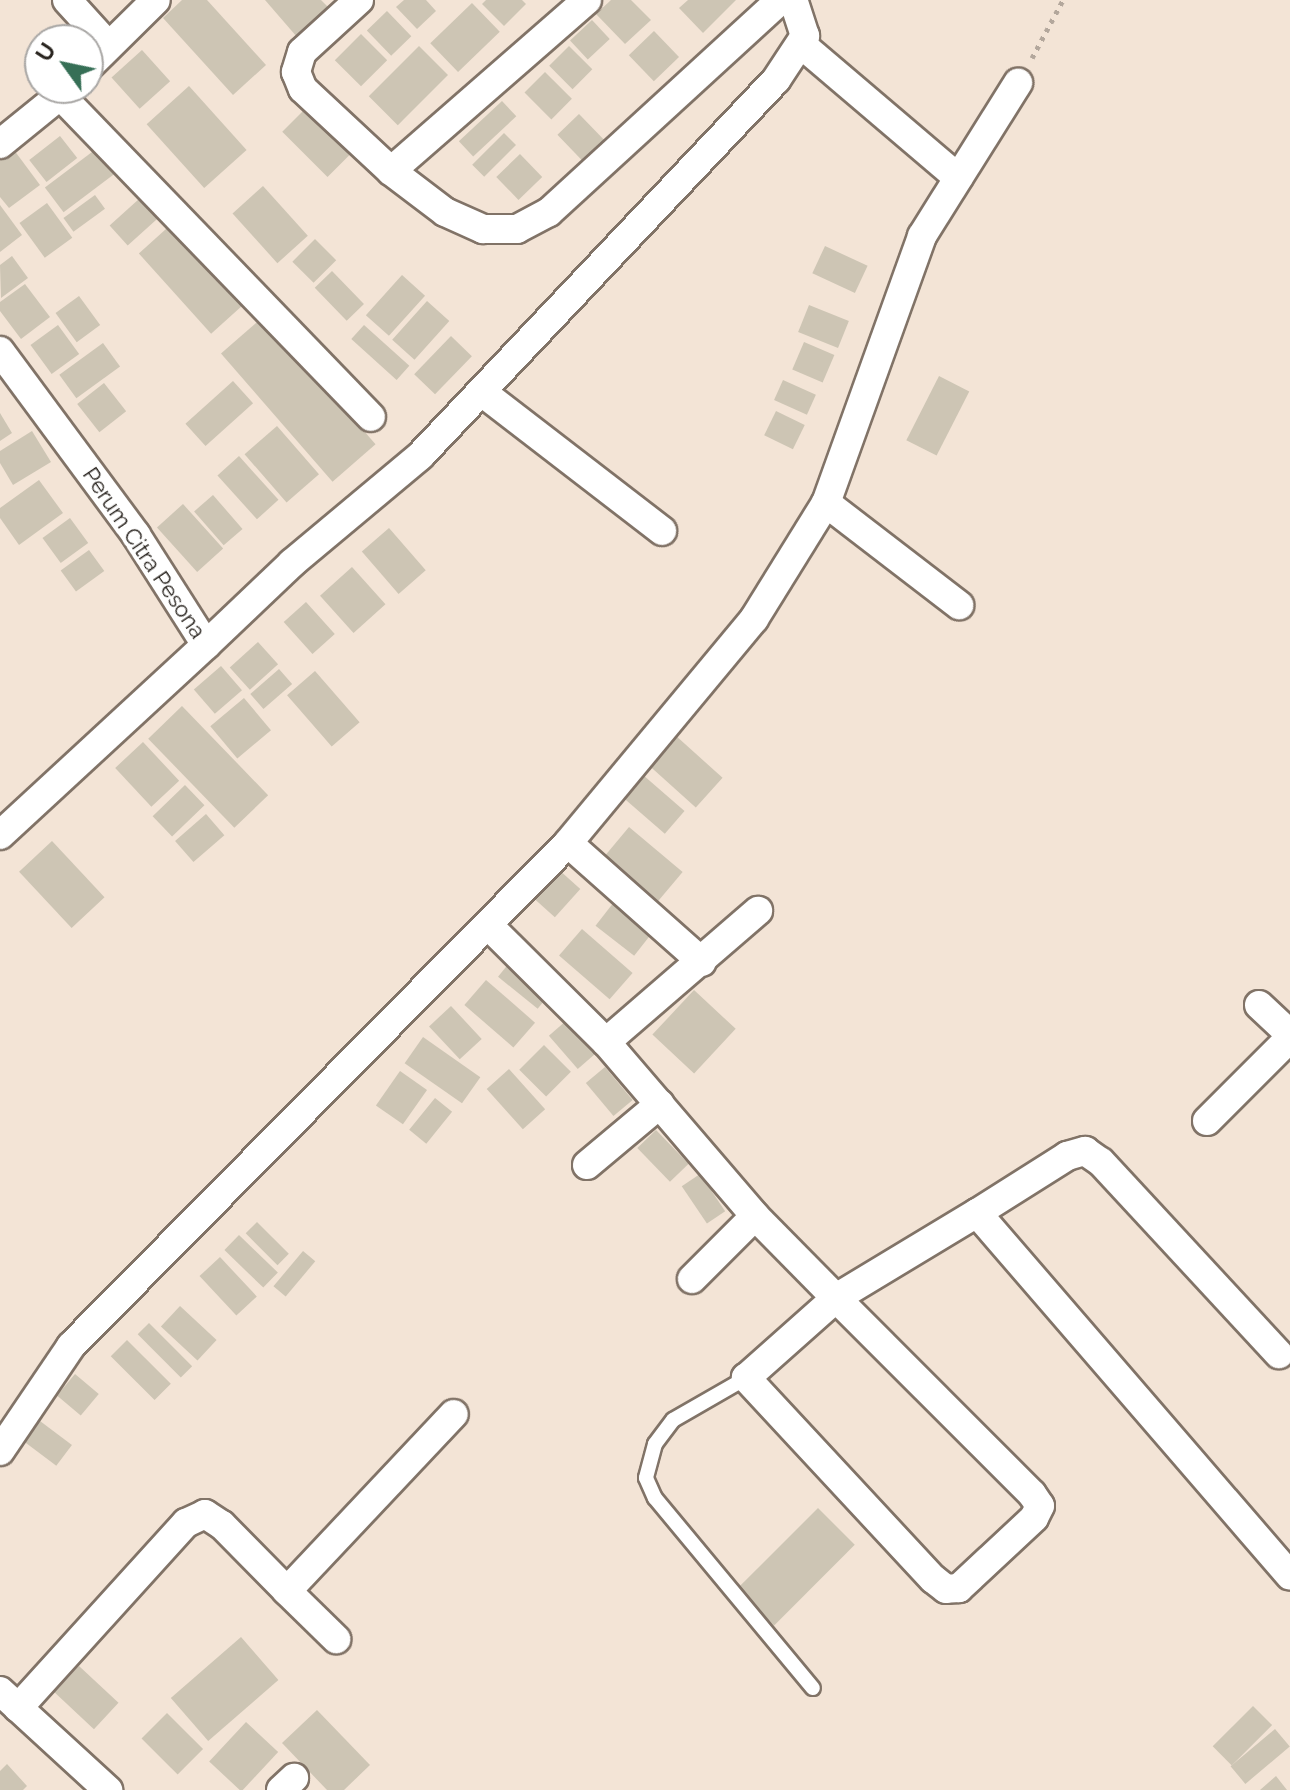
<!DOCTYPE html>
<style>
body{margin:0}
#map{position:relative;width:1290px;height:1790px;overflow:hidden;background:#f3e4d6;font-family:Raleway,sans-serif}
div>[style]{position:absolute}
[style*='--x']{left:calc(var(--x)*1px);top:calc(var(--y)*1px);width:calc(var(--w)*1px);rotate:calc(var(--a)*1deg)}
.building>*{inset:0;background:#cdc5b4;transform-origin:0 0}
.path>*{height:5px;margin-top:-2.5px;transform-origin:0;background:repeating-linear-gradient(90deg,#b3a79c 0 4px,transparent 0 10px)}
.roads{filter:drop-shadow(2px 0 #817367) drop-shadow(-2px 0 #817367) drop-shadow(0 2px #817367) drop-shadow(0 -2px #817367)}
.service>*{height:14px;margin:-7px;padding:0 7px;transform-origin:7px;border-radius:7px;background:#fff}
.minor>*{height:28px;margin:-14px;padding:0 14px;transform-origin:14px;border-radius:14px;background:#fff}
span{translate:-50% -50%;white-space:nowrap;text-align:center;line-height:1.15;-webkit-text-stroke:7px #fff;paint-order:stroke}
.street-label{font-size:22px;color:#28231e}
.north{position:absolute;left:24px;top:24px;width:80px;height:80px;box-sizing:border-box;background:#fff;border:2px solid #a9a7a5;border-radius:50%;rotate:303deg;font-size:22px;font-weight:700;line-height:32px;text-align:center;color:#28231e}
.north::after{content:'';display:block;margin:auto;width:28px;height:36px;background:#366f56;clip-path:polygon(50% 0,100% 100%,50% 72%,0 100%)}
</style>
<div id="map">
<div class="building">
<i style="clip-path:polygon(182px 0,207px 0,266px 65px,233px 95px,163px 18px)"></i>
<i style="clip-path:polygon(265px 0,321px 0,328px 7px,297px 37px)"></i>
<i style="clip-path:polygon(404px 0,426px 0,436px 11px,417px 29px,396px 7px)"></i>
<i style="clip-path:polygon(486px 0,522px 0,526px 4px,504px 26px,482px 4px)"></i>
<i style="clip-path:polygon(611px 0,631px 0,651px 20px,625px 44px,596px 14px)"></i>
<i style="clip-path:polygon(688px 0,736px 0,703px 33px,679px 8px)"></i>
<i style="left:472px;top:3px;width:40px;height:58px;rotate:46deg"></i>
<i style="left:387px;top:11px;width:35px;height:28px;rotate:46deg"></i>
<i style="left:592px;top:20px;width:26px;height:30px;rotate:47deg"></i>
<i style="left:654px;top:31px;width:36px;height:35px;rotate:46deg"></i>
<i style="left:361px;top:34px;width:37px;height:37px;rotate:45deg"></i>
<i style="left:419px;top:46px;width:41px;height:71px;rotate:45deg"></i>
<i style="left:569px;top:46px;width:33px;height:28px;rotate:45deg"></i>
<i style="left:142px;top:50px;width:42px;height:41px;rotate:48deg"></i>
<i style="left:545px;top:72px;width:38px;height:29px;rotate:45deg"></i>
<i style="left:189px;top:86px;width:86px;height:57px;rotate:48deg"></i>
<i style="left:502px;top:101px;width:21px;height:59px;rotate:47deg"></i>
<i style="left:307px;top:107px;width:64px;height:35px;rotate:45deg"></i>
<i style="left:579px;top:114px;width:37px;height:30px;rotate:46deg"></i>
<i style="left:504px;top:133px;width:17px;height:45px;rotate:45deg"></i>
<i style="left:60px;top:136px;width:28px;height:39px;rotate:52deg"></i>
<i style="left:100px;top:146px;width:31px;height:69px;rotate:53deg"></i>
<i style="clip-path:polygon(14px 150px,40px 185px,9px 208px,0 197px,0 160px)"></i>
<i style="left:520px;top:154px;width:32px;height:33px;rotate:46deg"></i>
<i style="left:263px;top:186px;width:67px;height:41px;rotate:48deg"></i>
<i style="left:149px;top:190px;width:27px;height:53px;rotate:48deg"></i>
<i style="left:95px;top:195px;width:17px;height:39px;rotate:54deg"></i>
<i style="left:47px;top:203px;width:43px;height:34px;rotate:54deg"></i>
<i style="clip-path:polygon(0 205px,22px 235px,0 252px)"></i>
<i style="left:176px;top:220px;width:108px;height:50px;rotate:48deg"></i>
<i style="left:315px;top:239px;width:30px;height:32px;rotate:45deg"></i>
<i style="left:825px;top:246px;width:47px;height:30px;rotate:25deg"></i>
<i style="clip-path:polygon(12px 256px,28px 278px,1px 298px,0 265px)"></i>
<i style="left:332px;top:271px;width:46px;height:24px;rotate:46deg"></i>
<i style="left:402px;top:275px;width:31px;height:54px;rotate:42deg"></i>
<i style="clip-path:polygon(25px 284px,50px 317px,21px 339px,0 311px,0 302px)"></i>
<i style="left:79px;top:296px;width:36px;height:29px;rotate:54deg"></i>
<i style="left:427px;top:301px;width:30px;height:52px;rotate:42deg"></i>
<i style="left:809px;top:305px;width:43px;height:29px;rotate:22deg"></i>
<i style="left:264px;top:316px;width:170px;height:57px;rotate:49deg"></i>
<i style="left:58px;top:325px;width:36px;height:34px;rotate:54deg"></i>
<i style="left:364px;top:325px;width:61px;height:19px;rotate:42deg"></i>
<i style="left:451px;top:336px;width:29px;height:53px;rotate:44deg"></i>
<i style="left:804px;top:342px;width:33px;height:30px;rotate:23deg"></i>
<i style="left:103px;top:343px;width:29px;height:54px;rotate:54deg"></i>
<i style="left:939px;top:376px;width:34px;height:72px;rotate:27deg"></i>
<i style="left:783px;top:380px;width:36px;height:22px;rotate:24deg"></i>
<i style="left:233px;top:381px;width:30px;height:64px;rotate:48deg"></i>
<i style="left:104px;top:383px;width:36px;height:34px;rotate:52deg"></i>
<i style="left:776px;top:411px;width:32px;height:27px;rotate:26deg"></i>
<i style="clip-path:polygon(0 413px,12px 433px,0 441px)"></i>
<i style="left:277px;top:426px;width:64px;height:43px;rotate:49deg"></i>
<i style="clip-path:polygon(32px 431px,51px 462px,13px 485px,0 463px,0 451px)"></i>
<i style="left:239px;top:456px;width:59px;height:29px;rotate:48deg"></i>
<i style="clip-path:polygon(39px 480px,63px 513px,19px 545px,0 518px,0 508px)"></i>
<i style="left:213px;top:495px;width:45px;height:25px;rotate:49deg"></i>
<i style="left:183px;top:504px;width:60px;height:35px;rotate:48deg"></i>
<i style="left:70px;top:518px;width:31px;height:34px;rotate:54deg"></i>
<i style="left:389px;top:528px;width:56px;height:36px;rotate:49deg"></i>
<i style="left:89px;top:550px;width:26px;height:35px;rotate:54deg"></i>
<i style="left:352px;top:567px;width:50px;height:43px;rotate:48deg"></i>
<i style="left:306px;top:602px;width:43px;height:30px;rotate:48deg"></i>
<i style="left:258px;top:642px;width:30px;height:38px;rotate:48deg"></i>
<i style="left:221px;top:666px;width:32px;height:36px;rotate:49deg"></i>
<i style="left:279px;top:669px;width:20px;height:38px;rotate:49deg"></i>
<i style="left:315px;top:671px;width:68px;height:37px;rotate:49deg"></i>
<i style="left:244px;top:698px;width:42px;height:44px;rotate:50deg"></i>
<i style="left:182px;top:706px;width:124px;height:47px;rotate:46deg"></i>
<i style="left:675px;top:735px;width:64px;height:40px;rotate:42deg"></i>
<i style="left:143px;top:742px;width:53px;height:38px;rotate:47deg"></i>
<i style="left:643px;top:775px;width:55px;height:30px;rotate:41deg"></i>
<i style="left:185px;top:785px;width:28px;height:45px;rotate:46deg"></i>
<i style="left:206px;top:814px;width:28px;height:41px;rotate:49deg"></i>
<i style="left:629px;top:827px;width:70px;height:39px;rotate:40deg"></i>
<i style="left:52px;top:841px;width:77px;height:45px;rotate:47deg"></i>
<i style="left:558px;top:869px;width:30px;height:38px;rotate:42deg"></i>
<i style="left:614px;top:902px;width:49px;height:30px;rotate:38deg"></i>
<i style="left:582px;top:929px;width:67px;height:35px;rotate:41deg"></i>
<i style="left:510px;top:962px;width:51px;height:19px;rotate:39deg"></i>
<i style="left:486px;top:980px;width:65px;height:33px;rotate:41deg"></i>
<i style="left:694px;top:990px;width:57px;height:61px;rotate:43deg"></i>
<i style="left:451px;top:1006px;width:45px;height:30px;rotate:47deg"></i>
<i style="left:567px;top:1020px;width:44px;height:24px;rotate:49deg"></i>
<i style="left:423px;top:1037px;width:70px;height:32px;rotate:35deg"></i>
<i style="left:544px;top:1045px;width:38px;height:35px;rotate:45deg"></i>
<i style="left:605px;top:1067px;width:43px;height:25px;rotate:50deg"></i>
<i style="left:509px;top:1069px;width:54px;height:30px;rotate:48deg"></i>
<i style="left:400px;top:1071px;width:33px;height:42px;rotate:35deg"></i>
<i style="left:435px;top:1098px;width:22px;height:41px;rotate:39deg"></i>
<i style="left:656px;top:1130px;width:47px;height:26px;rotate:46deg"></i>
<i style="left:700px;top:1174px;width:45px;height:22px;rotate:56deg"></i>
<i style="left:257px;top:1222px;width:45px;height:16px;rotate:45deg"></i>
<i style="left:239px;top:1235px;width:54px;height:21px;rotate:44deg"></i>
<i style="left:303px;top:1251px;width:16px;height:46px;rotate:40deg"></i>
<i style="left:220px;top:1257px;width:54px;height:28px;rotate:47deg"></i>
<i style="left:180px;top:1306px;width:50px;height:28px;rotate:43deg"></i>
<i style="left:149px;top:1323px;width:61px;height:16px;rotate:45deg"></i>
<i style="left:127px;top:1340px;width:62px;height:23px;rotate:45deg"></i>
<i style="left:75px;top:1374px;width:31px;height:28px;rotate:40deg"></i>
<i style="left:28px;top:1412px;width:55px;height:26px;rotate:37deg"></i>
<i style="left:818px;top:1508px;width:52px;height:114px;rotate:45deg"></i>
<i style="left:241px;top:1637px;width:57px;height:93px;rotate:49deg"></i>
<i style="left:79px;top:1666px;width:54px;height:36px;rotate:43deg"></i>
<i style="left:1253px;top:1706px;width:27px;height:57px;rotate:45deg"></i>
<i style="clip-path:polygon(317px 1710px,370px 1765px,344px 1790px,327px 1790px,282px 1743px)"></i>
<i style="left:167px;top:1713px;width:51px;height:36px;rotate:45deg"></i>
<i style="left:246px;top:1722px;width:44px;height:54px;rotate:43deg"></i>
<i style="left:1275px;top:1729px;width:23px;height:58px;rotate:50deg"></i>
<i style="clip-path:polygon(7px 1764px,27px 1786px,23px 1790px,0 1790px,0 1771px)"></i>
<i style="clip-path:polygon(1276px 1776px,1287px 1790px,1260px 1790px)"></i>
</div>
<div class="path">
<i style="--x:1032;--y:58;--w:66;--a:-61.9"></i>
</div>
<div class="roads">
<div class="service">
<i style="--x:746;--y:1378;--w:84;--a:150.1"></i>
<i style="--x:673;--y:1420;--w:30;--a:127"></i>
<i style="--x:655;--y:1444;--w:35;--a:105"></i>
<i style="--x:646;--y:1478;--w:22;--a:66"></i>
<i style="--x:655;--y:1498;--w:247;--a:50.3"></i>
</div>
<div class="minor">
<i style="--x:67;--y:0;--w:61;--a:47.7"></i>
<i style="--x:359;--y:0;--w:77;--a:137.6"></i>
<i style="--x:302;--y:52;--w:21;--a:107"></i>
<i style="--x:296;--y:72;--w:18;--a:68"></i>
<i style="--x:303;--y:89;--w:120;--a:43"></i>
<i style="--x:391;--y:171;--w:68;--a:37.2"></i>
<i style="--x:445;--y:212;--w:42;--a:24.1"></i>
<i style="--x:483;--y:229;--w:34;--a:0"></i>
<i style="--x:517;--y:229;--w:36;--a:-28"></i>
<i style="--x:549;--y:212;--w:314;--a:-42.5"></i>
<i style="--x:802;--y:45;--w:205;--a:40.4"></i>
<i style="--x:88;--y:67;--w:95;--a:-44.6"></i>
<i style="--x:61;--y:96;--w:446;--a:46"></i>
<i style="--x:0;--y:144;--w:89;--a:-39.1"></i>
<i style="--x:391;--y:171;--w:260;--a:-41.1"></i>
<i style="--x:0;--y:351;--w:229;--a:53.5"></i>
<i style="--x:136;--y:535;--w:130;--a:57.5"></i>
<i style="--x:206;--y:645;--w:280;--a:137.3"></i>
<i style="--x:483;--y:393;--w:226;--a:37.6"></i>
<i style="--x:826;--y:503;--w:168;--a:37.5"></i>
<i style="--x:206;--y:645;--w:119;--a:-43.6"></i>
<i style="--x:292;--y:563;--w:167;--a:-39.9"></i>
<i style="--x:420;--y:456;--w:518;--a:-46.57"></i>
<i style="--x:776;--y:80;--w:53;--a:-56.6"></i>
<i style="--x:805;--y:36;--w:38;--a:-108"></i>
<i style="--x:568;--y:843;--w:179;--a:41.6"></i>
<i style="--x:489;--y:926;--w:165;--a:44.8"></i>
<i style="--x:606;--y:1042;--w:229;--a:49.4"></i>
<i style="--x:755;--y:1216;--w:115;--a:45.4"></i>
<i style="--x:836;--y:1298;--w:277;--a:45"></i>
<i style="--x:1032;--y:1494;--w:14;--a:56"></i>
<i style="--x:1040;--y:1506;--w:13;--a:117"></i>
<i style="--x:1034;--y:1518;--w:103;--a:137"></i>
<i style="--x:959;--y:1588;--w:13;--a:176"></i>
<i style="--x:946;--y:1589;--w:16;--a:-142"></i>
<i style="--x:933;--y:1579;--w:275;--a:-132.9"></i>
<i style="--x:746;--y:1378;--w:120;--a:-41.6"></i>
<i style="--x:836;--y:1298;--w:165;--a:-31.1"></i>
<i style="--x:977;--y:1213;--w:479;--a:49.2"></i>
<i style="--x:1259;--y:1005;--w:42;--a:43.1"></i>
<i style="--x:606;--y:1042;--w:201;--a:-40.8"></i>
<i style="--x:1207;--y:1121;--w:117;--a:-45"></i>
<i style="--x:587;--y:1165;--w:95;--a:-39.9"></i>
<i style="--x:977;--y:1213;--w:107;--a:-32.3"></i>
<i style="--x:1067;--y:1156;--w:19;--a:-16"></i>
<i style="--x:1085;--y:1151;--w:19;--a:35"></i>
<i style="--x:1101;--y:1162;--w:262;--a:47.2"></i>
<i style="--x:692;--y:1279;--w:89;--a:-45"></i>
<i style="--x:0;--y:1451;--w:127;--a:-55.9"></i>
<i style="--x:71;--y:1346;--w:707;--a:-45.34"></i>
<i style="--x:568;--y:843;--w:291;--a:-50.3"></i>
<i style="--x:754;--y:619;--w:137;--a:-58.2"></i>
<i style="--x:826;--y:503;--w:284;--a:-70.2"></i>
<i style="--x:922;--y:236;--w:181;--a:-57.9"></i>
<i style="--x:287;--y:1591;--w:69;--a:44.4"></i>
<i style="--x:0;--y:1691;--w:147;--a:42.5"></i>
<i style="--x:18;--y:1708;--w:250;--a:-47.8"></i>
<i style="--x:186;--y:1523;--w:21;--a:-25"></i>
<i style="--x:205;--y:1514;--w:20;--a:33"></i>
<i style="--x:222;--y:1525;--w:93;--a:45.4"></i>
<i style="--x:287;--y:1591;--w:243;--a:-46.7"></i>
<i style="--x:281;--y:1790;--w:18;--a:-43"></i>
</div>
</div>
<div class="street-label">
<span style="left:144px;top:553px;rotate:56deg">Perum Citra Pesona</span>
</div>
<div class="north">U</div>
</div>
